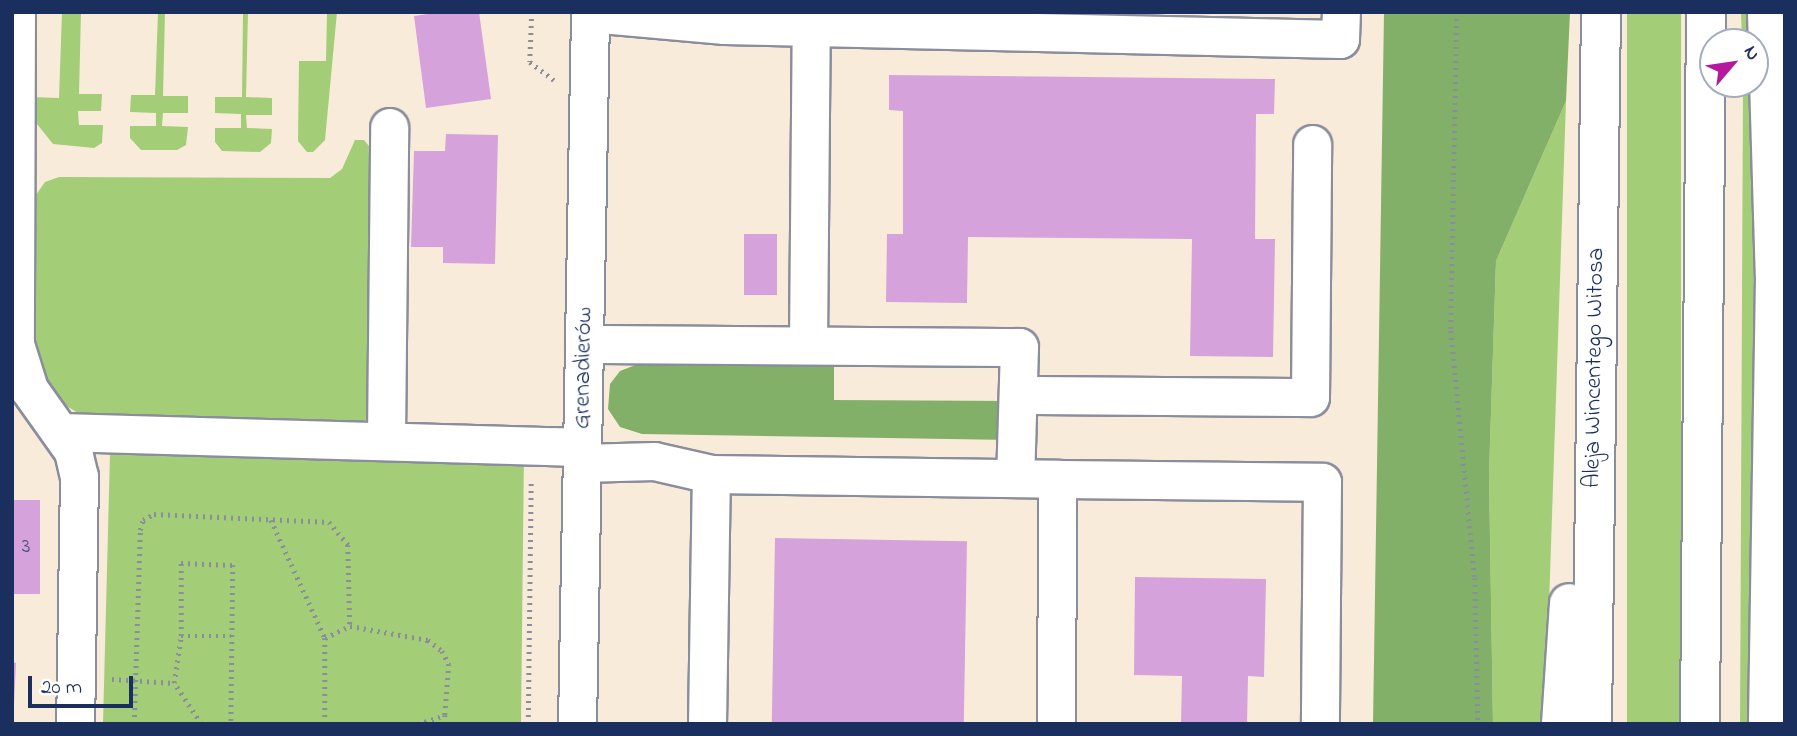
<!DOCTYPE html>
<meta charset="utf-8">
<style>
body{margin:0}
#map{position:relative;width:1797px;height:736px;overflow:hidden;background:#f9ebda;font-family:"Indie Flower",sans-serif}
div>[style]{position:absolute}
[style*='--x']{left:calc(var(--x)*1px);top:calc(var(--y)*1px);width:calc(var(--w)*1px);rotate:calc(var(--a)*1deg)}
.green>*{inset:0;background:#a4cd78;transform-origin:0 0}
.forest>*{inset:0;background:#83b068}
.building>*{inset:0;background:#d6a2db;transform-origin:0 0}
.path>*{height:4.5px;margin-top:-2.25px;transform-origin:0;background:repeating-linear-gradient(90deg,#8a8d9c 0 2px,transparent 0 7px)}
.roads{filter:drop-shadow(2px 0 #8a8d9c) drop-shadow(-2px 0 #8a8d9c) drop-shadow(0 2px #8a8d9c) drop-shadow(0 -2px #8a8d9c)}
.minor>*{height:37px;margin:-18.5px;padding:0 18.5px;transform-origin:18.5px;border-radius:18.5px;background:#fff}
.major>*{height:38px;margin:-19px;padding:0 19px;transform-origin:19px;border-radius:19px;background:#fff}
span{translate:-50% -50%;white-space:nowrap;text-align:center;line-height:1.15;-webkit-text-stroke:7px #fff;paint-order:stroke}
.number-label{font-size:21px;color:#4a4c7d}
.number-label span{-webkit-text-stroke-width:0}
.street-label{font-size:24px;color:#1b2f5e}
.frame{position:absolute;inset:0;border:14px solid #1b2f5e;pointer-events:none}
.north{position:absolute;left:1699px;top:28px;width:70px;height:70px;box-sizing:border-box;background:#fff;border:2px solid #a4acbf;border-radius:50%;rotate:61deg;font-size:19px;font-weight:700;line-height:28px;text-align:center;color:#1b2f5e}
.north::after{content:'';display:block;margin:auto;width:24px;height:32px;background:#b5179e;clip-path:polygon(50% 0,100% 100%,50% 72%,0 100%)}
.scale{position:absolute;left:28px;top:676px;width:105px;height:32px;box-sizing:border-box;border:4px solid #1b2f5e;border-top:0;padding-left:9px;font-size:21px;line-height:24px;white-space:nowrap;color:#1b2f5e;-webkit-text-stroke:5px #fff;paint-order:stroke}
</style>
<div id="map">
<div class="green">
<i style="clip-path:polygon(62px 12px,81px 12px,79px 94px,102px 94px,101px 111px,78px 111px,79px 125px,103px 125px,102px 143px,94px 148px,53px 144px,33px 119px,32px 97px,59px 98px)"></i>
<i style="clip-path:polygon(158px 12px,165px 12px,163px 96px,188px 96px,188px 113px,163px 113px,162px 126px,188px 127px,186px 145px,177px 150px,141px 150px,130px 138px,130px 126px,156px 126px,156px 113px,130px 112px,131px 95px,155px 95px)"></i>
<i style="clip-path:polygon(243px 12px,248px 12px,246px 97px,272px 98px,272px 115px,246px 115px,247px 128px,272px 129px,271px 143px,260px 152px,222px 151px,215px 142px,215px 128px,241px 128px,241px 114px,215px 113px,215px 97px,242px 97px)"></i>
<i style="clip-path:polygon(327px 12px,337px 12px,325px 140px,313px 152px,307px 152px,298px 141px,299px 61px,326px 61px)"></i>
<i style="left:1627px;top:12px;width:54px;height:712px"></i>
<i style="clip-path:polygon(1741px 12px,1757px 12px,1756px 724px,1740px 724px,1743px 84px,1755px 84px,1755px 42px,1742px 42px)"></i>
<i style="clip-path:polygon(1566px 101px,1545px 724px,1493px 724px,1489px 474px,1496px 261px)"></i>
<i style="clip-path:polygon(355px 140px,364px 140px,373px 151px,373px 411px,364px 422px,352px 427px,106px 419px,78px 413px,60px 402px,33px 372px,29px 205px,45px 182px,59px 177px,330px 178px,342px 169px)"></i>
<i style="clip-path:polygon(140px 439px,524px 452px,521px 724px,103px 724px,110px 454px)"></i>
</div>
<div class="forest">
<i style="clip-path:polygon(1384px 12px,1570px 12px,1566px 101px,1496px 261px,1489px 474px,1493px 724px,1373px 724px)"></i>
<i style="clip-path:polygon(834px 362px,834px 400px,1012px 401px,1011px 440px,642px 434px,620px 427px,608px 409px,610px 384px,620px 371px,638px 364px)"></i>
</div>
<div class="building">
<i style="clip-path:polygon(442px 12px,479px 12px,491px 99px,426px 108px,414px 16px)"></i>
<i style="clip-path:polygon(889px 75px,1275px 79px,1274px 114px,1256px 114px,1255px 239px,1275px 239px,1273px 357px,1190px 356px,1192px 239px,968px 237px,967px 303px,886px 302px,887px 234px,903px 234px,903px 111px,889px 110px)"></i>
<i style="clip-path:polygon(446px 134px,498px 135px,495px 264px,443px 263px,443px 247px,411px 247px,414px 151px,445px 151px)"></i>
<i style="left:744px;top:234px;width:33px;height:61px"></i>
<i style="left:12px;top:500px;width:28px;height:94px"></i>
<i style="left:775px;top:538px;width:192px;height:186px;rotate:1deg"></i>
<i style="clip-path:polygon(1135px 577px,1266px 579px,1264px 677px,1248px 676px,1247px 724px,1181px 724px,1182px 676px,1134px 675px)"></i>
<i style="clip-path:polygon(12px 662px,16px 663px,14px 705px,12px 705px)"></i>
</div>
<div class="path">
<i style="--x:532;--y:12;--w:50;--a:92.3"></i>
<i style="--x:530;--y:62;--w:30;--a:37"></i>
<i style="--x:1457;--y:12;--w:319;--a:91.1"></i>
<i style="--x:1451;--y:331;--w:248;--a:84.5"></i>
<i style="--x:1475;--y:578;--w:146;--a:88.8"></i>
<i style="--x:271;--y:520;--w:130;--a:65.4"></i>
<i style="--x:325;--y:638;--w:86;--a:90"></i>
<i style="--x:181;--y:636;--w:50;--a:0"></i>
<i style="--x:325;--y:638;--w:28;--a:-26"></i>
<i style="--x:112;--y:679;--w:62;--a:3.7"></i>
<i style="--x:134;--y:724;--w:194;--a:-88.2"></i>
<i style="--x:140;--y:530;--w:10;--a:-73"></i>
<i style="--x:143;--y:520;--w:13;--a:-29"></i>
<i style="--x:154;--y:514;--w:175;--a:2.6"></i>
<i style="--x:329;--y:522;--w:30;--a:50"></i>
<i style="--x:348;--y:545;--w:81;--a:88.6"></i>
<i style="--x:350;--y:626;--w:79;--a:10.2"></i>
<i style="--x:428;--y:640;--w:18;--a:38"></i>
<i style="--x:442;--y:651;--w:15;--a:62"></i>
<i style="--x:449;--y:664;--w:51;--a:94.5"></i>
<i style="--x:201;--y:724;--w:49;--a:-123.4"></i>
<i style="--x:174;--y:683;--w:48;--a:-81.5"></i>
<i style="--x:181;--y:636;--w:73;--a:-90"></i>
<i style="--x:181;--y:563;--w:52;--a:2.2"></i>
<i style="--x:233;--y:565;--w:159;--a:90.7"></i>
<i style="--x:418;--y:724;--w:28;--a:-18"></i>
<i style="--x:445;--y:715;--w:9;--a:90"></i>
<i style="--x:528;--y:724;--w:242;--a:-89.3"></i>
</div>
<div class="roads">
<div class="minor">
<i style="--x:16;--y:12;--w:332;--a:90.2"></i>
<i style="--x:15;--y:344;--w:47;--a:72.7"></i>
<i style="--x:29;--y:389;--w:76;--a:54.6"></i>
<i style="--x:73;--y:451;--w:26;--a:77"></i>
<i style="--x:79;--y:476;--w:248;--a:90.9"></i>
<i style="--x:1766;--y:12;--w:264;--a:88.3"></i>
<i style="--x:1774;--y:276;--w:448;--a:90.9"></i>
<i style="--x:590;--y:13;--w:135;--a:5.1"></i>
<i style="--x:724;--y:25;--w:616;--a:1.3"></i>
<i style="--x:1340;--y:39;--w:27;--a:-88"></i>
<i style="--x:584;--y:344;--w:435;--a:0.4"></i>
<i style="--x:1019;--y:347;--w:131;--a:91.7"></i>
<i style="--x:808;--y:344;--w:317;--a:-89.5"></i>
<i style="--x:1018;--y:395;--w:292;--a:0.4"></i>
<i style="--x:1310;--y:397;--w:253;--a:-89.5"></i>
<i style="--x:61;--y:432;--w:521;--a:1.65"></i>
<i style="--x:386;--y:438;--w:311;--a:-89.4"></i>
<i style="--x:582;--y:463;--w:72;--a:-1.6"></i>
<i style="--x:654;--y:461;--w:58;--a:12.8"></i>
<i style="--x:1057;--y:479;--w:265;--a:0.6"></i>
<i style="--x:1322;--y:482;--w:242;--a:90.5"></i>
<i style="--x:577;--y:724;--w:712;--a:-88.95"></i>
<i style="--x:707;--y:724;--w:250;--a:-89.1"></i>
<i style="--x:711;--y:474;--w:346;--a:0.8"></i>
<i style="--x:1057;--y:479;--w:245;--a:90.2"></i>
</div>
<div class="major">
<i style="--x:1561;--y:724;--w:121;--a:-86.2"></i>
<i style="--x:1592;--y:724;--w:712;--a:-89.28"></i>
<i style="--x:1700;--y:724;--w:712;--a:-89.52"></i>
</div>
</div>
<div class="number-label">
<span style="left:26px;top:547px">3</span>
</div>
<div class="street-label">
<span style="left:584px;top:368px;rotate:-89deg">Grenadierów</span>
<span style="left:1595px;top:368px;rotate:-89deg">Aleja Wincentego Witosa</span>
</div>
<div class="frame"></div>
<div class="north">N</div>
<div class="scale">20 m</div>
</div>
